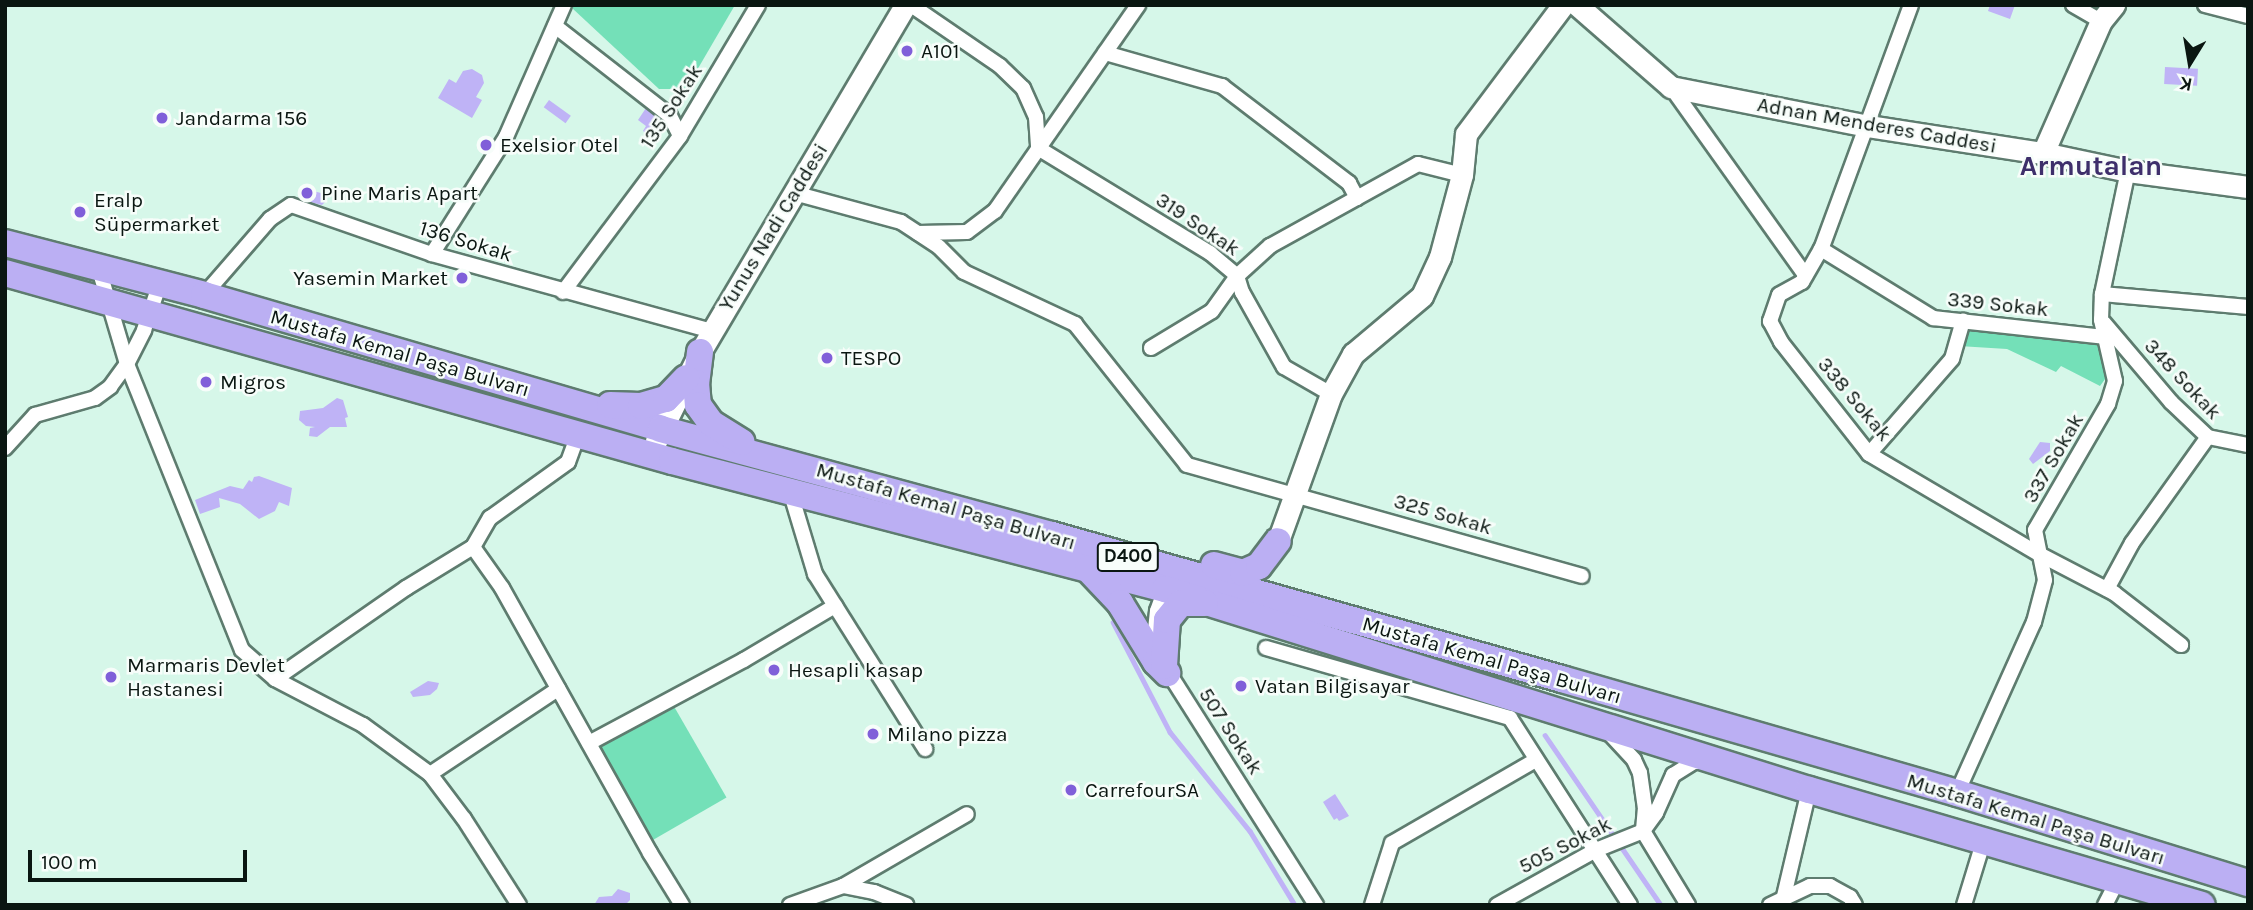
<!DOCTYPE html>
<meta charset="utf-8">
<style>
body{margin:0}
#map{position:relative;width:2253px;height:910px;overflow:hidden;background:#d6f7e9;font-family:Karla,sans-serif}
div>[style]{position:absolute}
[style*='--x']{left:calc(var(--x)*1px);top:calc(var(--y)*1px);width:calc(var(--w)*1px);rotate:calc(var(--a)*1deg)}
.green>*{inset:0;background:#74e0b8;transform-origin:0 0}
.water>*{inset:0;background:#bfb3f6;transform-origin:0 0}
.stream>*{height:4.5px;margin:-2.25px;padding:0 2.25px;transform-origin:2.25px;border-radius:2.25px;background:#bfb3f6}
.roads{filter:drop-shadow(2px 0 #5e7c6f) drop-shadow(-2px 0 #5e7c6f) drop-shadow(0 2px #5e7c6f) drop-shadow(0 -2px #5e7c6f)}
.street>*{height:14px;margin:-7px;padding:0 7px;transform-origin:7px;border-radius:7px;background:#fff}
.secondary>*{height:21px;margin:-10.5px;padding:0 10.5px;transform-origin:10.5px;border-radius:10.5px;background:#fff}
.highway>*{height:26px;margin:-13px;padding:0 13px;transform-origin:13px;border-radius:13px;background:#bbaff3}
.dots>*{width:19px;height:19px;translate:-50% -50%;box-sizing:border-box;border:4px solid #f7fdfa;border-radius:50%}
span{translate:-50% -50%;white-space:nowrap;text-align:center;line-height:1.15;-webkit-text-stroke:5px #f7fdfa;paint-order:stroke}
.shield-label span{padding:2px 5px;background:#f7fdfa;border:2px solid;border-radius:5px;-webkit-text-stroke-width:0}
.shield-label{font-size:19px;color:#0a1611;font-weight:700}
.poi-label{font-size:21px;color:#0a1611}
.left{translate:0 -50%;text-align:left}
.right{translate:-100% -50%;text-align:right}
.street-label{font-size:21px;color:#0a1611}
.district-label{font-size:28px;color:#3e2f6b;font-weight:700}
.frame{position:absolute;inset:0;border:7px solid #0a1611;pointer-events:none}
.north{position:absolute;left:2155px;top:28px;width:70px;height:70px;-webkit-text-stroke:5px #f7fdfa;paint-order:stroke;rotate:191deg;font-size:19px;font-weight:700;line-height:28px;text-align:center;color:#0a1611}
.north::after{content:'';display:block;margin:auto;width:24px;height:32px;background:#0a1611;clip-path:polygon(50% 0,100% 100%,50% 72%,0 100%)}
.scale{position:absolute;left:28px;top:850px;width:219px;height:32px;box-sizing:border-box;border:4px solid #0a1611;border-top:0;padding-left:9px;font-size:21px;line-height:24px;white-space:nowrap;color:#0a1611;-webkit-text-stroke:5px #f7fdfa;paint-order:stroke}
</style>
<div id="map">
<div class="green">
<i style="clip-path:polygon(573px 5px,735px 5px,686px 89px,659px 89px,572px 8px)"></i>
<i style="clip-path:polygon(1965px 324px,2093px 341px,2107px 353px,2108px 375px,2100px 386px,2061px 366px,2056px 372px,2007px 349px,1959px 346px)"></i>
<i style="left:672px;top:703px;width:109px;height:88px;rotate:60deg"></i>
</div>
<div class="water">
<i style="clip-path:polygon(1990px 5px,2015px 5px,2010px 19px,1988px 11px)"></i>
<i style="left:2165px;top:67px;width:33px;height:17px;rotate:3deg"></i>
<i style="clip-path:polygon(472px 69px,482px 75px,484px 83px,476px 97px,482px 100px,472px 118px,438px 98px,449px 79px,456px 83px,463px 71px)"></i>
<i style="left:549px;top:100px;width:27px;height:9px;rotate:36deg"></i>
<i style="clip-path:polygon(646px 108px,659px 118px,657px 121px,661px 124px,651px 137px,643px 131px,646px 126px,638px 120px)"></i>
<i style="clip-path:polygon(301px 188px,325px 194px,327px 200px,322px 205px,302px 200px,298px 196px)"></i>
<i style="clip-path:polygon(337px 398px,343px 400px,348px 417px,345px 418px,347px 427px,330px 427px,317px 437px,309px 436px,310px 428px,315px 427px,306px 426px,299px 420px,300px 411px,323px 408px)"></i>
<i style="clip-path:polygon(2040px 442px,2050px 443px,2050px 451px,2033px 464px,2029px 459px)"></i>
<i style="clip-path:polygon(259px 476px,292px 488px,289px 506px,279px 502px,275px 511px,259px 519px,240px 504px,219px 498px,220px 507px,200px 514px,195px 500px,230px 486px,243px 489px,249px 480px,252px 482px,254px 477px)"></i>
<i style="clip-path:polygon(428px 681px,439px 683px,437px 689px,430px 695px,413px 697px,410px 692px)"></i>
<i style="clip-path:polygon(1335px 794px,1349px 816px,1339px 821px,1337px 818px,1334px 820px,1323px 802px)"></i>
<i style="clip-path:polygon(618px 889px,630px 893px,630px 900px,625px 905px,594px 905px,599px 897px,612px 896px)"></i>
</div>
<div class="stream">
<i style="--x:1113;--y:622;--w:124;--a:62.6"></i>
<i style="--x:1170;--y:732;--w:127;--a:51.1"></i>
<i style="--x:1250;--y:831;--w:87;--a:58.7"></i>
<i style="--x:1545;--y:735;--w:206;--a:55.7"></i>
</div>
<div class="roads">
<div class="street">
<i style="--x:911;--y:5;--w:108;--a:34.4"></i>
<i style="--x:1000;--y:66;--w:32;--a:44"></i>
<i style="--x:1023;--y:88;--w:32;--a:66"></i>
<i style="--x:1036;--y:117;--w:31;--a:86"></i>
<i style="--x:1038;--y:148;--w:202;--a:31.4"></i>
<i style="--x:1210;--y:253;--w:35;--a:40"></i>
<i style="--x:1237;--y:276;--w:17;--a:73"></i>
<i style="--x:1242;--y:292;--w:86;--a:60.8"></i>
<i style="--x:1284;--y:367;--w:54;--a:29.9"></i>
<i style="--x:1911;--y:5;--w:260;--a:110.2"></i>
<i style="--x:1821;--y:249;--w:38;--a:120"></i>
<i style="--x:1802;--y:282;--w:26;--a:151"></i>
<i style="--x:1779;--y:295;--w:28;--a:109"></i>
<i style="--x:1770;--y:321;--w:24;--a:62"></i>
<i style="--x:1781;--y:342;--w:142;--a:51.8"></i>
<i style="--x:1869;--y:454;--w:197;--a:30.5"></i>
<i style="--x:2039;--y:554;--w:85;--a:27.5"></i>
<i style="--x:2114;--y:593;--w:85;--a:37.8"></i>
<i style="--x:2073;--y:5;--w:32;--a:30"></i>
<i style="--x:2205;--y:5;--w:44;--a:14.3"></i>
<i style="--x:555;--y:26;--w:146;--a:38"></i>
<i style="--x:670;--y:116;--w:22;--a:63"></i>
<i style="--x:1105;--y:53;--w:122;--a:15.8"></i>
<i style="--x:1222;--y:86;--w:160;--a:37.4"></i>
<i style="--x:1349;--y:183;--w:17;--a:62"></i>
<i style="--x:1671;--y:87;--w:231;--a:54.5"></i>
<i style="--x:794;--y:193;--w:111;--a:15.2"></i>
<i style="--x:901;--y:222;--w:45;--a:33.3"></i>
<i style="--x:939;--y:247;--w:35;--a:45"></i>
<i style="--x:964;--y:272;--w:123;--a:25.1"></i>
<i style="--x:1075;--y:324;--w:180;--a:51.5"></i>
<i style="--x:1187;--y:465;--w:410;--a:15.7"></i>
<i style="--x:918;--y:233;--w:49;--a:-1.2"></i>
<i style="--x:967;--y:232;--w:35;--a:-37"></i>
<i style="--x:995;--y:211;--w:251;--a:-55.2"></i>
<i style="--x:1821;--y:249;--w:132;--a:31.6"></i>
<i style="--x:1933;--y:318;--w:174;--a:6.3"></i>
<i style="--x:432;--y:254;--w:138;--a:-57.7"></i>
<i style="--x:506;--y:137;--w:144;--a:-66.3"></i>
<i style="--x:98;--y:266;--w:102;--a:73.5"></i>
<i style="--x:127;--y:364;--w:308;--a:68.1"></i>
<i style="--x:242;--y:650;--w:44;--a:41.3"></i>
<i style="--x:275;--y:679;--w:99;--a:27.6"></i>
<i style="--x:363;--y:725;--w:83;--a:36.2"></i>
<i style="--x:430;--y:774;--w:56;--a:52.9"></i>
<i style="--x:464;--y:819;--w:102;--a:57.4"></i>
<i style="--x:563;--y:292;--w:195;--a:-53.1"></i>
<i style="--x:680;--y:136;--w:152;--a:-59.2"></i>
<i style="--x:2102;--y:294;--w:147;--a:5.1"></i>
<i style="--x:204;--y:295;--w:101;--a:-49"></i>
<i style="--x:270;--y:219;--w:25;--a:-34"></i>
<i style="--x:291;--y:205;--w:149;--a:19.2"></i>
<i style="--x:432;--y:254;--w:290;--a:15.4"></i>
<i style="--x:2104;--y:323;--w:104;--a:49.7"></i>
<i style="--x:2171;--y:402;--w:51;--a:43.4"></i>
<i style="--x:2208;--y:437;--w:41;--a:11.3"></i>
<i style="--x:1151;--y:348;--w:71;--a:-31.2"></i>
<i style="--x:1212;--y:311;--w:43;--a:-54.5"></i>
<i style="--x:1237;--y:276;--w:45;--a:-42.3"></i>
<i style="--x:1270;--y:246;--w:169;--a:-29"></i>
<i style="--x:1418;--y:164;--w:45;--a:14"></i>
<i style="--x:5;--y:448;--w:45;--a:-47.7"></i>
<i style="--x:35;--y:415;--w:62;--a:-15.8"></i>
<i style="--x:95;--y:398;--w:19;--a:-36"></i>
<i style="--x:110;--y:387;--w:29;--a:-54"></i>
<i style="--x:127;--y:364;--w:38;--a:-63"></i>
<i style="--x:144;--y:330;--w:50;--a:-71.2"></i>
<i style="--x:1869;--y:454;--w:126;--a:-48.9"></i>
<i style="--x:1952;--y:359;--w:40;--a:-74"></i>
<i style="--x:790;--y:491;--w:87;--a:73.2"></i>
<i style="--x:815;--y:574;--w:207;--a:57.8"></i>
<i style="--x:473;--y:547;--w:50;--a:54.7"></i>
<i style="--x:502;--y:588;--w:304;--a:60.8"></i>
<i style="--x:650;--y:853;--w:61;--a:58.4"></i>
<i style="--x:2107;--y:589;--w:52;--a:-61.5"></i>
<i style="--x:2132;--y:543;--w:130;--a:-54.4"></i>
<i style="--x:1155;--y:630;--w:19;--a:-84"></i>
<i style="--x:1157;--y:611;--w:27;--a:-70"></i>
<i style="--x:1266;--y:648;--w:254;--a:16"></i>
<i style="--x:1510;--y:718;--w:222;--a:57.3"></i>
<i style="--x:1165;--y:667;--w:282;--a:57.6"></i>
<i style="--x:275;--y:679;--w:160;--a:-34.8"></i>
<i style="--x:406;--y:588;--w:79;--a:-31.5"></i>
<i style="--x:473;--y:547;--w:34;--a:-60"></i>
<i style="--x:490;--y:518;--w:96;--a:-35.7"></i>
<i style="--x:568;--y:462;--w:30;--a:-70"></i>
<i style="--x:1611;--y:735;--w:34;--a:47"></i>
<i style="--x:1634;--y:760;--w:14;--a:65"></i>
<i style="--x:1640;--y:773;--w:34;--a:82"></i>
<i style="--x:1645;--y:807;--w:22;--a:95"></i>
<i style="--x:589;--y:743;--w:176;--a:-28.2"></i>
<i style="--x:744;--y:660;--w:106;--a:-30.7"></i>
<i style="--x:430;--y:774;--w:154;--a:-33.6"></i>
<i style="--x:1957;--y:793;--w:188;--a:-65.8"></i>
<i style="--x:2034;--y:622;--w:43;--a:-75.3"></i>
<i style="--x:2045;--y:580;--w:51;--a:-101.3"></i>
<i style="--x:2035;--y:530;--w:146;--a:-59.9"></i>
<i style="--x:2108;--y:404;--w:24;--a:-73"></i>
<i style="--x:2115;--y:381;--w:63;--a:-102.9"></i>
<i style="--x:2101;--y:320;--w:26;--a:-88"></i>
<i style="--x:2102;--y:294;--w:126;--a:-78.1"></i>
<i style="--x:1643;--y:831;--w:87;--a:58.7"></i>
<i style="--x:843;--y:886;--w:143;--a:-30.1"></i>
<i style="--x:1784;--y:896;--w:109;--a:-76.7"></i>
<i style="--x:790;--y:905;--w:56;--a:-19.7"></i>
<i style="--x:843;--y:886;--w:32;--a:11"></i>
<i style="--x:874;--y:892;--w:35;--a:22"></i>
<i style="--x:1372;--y:905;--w:65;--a:-72.1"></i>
<i style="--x:1392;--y:843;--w:166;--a:-30"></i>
<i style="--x:1497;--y:905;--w:113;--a:-29.1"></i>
<i style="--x:1596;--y:850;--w:51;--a:-22"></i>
<i style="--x:1643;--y:831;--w:22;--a:-54"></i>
<i style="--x:1656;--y:813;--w:42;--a:-65.9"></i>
<i style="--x:1673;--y:775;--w:25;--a:-32"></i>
<i style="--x:1694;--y:762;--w:9;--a:0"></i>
<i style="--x:1770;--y:905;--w:44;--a:-25.4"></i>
<i style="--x:1810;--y:886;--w:20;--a:0"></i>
<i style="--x:1830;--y:886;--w:23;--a:29"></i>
<i style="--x:1850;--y:897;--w:9;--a:58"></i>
<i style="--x:1964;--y:905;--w:65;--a:-73"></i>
<i style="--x:2105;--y:905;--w:28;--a:-63"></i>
</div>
<div class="secondary">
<i style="--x:1577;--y:5;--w:125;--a:41.1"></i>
<i style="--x:1671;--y:87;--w:201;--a:11.2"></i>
<i style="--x:1868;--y:126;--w:177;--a:8.8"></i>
<i style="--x:2043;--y:153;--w:87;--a:12"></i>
<i style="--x:2128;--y:171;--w:121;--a:7.6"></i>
<i style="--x:2043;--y:153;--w:144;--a:-66.3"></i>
<i style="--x:2101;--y:21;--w:21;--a:-51"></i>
<i style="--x:656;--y:441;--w:99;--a:-63.7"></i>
<i style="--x:700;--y:352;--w:403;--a:-59.4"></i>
<i style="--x:1278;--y:541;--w:156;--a:-70.2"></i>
<i style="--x:1331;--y:394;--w:46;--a:-61.2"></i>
<i style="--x:1353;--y:354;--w:90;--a:-40"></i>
<i style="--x:1422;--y:296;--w:43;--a:-65.2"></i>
<i style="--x:1440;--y:257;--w:85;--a:-75"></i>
<i style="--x:1462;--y:175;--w:41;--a:-84.4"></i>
<i style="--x:1466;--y:134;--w:161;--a:-53.1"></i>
</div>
<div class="highway">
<i style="--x:5;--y:243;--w:206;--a:14.6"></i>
<i style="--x:204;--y:295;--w:476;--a:16.3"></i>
<i style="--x:661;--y:429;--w:405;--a:15.2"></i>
<i style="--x:1052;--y:535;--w:530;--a:15.77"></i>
<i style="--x:1562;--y:679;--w:411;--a:16.1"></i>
<i style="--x:1957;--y:793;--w:305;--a:17.2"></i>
<i style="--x:5;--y:273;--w:693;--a:15.74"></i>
<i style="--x:672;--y:461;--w:509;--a:14.55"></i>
<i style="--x:1165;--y:589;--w:675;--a:17.33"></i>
<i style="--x:1809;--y:790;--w:409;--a:16.3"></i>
<i style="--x:700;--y:352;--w:31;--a:97"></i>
<i style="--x:696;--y:383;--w:22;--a:85"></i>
<i style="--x:698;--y:405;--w:22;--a:54"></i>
<i style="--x:711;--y:423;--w:36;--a:32"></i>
<i style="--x:610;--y:405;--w:31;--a:2"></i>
<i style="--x:641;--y:406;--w:26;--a:-16"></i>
<i style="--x:666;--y:399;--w:29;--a:-46"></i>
<i style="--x:1214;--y:565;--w:30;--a:15"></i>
<i style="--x:1243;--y:573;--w:17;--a:-24"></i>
<i style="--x:1259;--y:566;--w:31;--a:-53"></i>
<i style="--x:1088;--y:569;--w:47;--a:46.7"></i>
<i style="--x:1120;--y:603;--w:69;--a:58.6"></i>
<i style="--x:1156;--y:662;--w:16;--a:45"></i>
<i style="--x:1164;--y:666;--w:46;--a:-86.3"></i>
<i style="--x:1167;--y:620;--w:22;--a:-51"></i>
<i style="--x:1181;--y:603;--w:24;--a:0"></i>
</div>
</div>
<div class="dots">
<i style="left:907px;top:51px;background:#805fd9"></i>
<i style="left:162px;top:118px;background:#805fd9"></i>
<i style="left:486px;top:145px;background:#805fd9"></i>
<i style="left:307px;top:193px;background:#805fd9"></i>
<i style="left:80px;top:212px;background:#805fd9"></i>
<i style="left:462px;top:278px;background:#805fd9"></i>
<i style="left:827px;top:358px;background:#805fd9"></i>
<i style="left:206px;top:382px;background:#805fd9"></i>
<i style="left:774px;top:670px;background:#805fd9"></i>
<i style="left:111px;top:677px;background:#805fd9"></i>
<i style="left:1241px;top:686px;background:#805fd9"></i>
<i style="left:873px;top:734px;background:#805fd9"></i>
<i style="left:1071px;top:790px;background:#805fd9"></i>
</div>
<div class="shield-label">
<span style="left:1128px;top:557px">D400</span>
</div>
<div class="poi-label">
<span class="left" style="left:921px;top:51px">A101</span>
<span class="left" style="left:176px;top:118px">Jandarma 156</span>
<span class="left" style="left:500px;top:145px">Exelsior Otel</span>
<span class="left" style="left:321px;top:193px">Pine Maris Apart</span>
<span class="left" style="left:94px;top:212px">Eralp<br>Süpermarket</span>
<span class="right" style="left:448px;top:278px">Yasemin Market</span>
<span class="left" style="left:841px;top:358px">TESPO</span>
<span class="left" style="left:220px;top:382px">Migros</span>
<span class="left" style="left:127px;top:677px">Marmaris Devlet<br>Hastanesi</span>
<span class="left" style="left:788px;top:670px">Hesapli kasap</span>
<span class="left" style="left:1255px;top:686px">Vatan Bilgisayar</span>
<span class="left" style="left:887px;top:734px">Milano pizza</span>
<span class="left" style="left:1085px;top:790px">CarrefourSA</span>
</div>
<div class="street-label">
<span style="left:671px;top:106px;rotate:-57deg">135 Sokak</span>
<span style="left:1877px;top:125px;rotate:10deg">Adnan Menderes Caddesi</span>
<span style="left:1198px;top:224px;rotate:34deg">319 Sokak</span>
<span style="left:773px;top:227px;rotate:-59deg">Yunus Nadi Caddesi</span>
<span style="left:466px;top:241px;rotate:17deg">136 Sokak</span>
<span style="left:1998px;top:304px;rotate:6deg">339 Sokak</span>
<span style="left:400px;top:353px;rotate:16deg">Mustafa Kemal Paşa Bulvarı</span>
<span style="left:2183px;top:379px;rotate:47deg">348 Sokak</span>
<span style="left:1855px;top:399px;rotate:50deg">338 Sokak</span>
<span style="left:2053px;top:458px;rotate:-60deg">337 Sokak</span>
<span style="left:946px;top:506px;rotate:16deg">Mustafa Kemal Paşa Bulvarı</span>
<span style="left:1443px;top:514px;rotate:16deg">325 Sokak</span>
<span style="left:1492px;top:660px;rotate:16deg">Mustafa Kemal Paşa Bulvarı</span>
<span style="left:1231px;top:731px;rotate:57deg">507 Sokak</span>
<span style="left:2036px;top:819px;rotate:17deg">Mustafa Kemal Paşa Bulvarı</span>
<span style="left:1565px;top:845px;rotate:-27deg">505 Sokak</span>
</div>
<div class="district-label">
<span style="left:2091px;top:166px">Armutalan</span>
</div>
<div class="frame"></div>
<div class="north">K</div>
<div class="scale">100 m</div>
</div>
